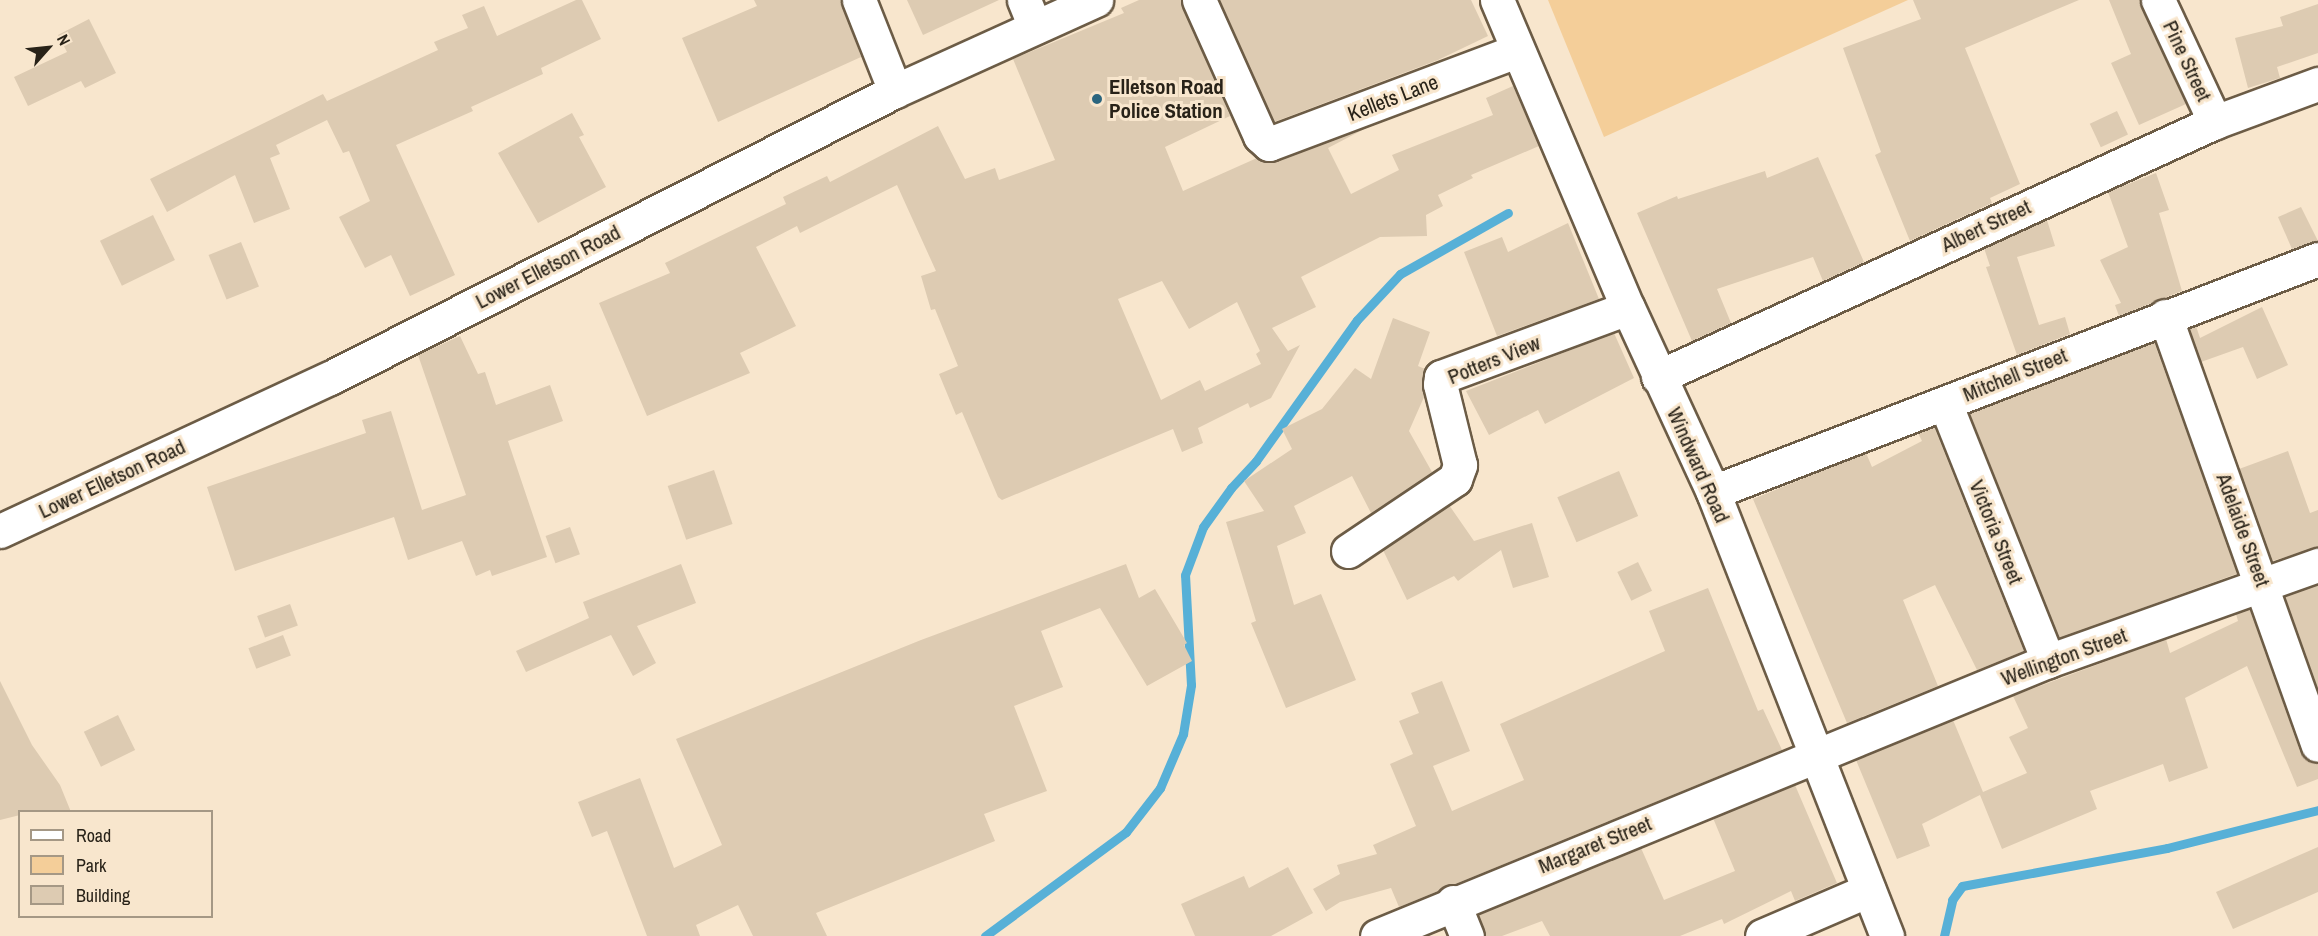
<!DOCTYPE html>
<style>
body{margin:0}
#map{position:relative;width:2318px;height:936px;overflow:hidden;background:#f8e6cd;font-family:"Archivo Narrow",sans-serif}
div>[style]{position:absolute}
[style*='--x']{left:calc(var(--x)*1px);top:calc(var(--y)*1px);width:calc(var(--w)*1px);rotate:calc(var(--a)*1deg)}
.green>*{inset:0;background:#f4ce99}
.stream>*{height:9px;margin:-4.5px;padding:0 4.5px;transform-origin:4.5px;border-radius:4.5px;background:#57b0d7}
.building>*{inset:0;background:#ddcbb2;transform-origin:0 0}
.roads{filter:drop-shadow(2px 0 #6c5c46) drop-shadow(-2px 0 #6c5c46) drop-shadow(0 2px #6c5c46) drop-shadow(0 -2px #6c5c46)}
.street>*{height:33px;margin:-16.5px;padding:0 16.5px;transform-origin:16.5px;border-radius:16.5px;background:#fff}
.secondary>*{height:33px;margin:-16.5px;padding:0 16.5px;transform-origin:16.5px;border-radius:16.5px;background:#fff}
.dots>*{width:16px;height:16px;translate:-50% -50%;box-sizing:border-box;border:3px solid #f8e6cd;border-radius:50%}
span{translate:-50% -50%;white-space:nowrap;text-align:center;line-height:1.15;-webkit-text-stroke:6px #f8e6cd;paint-order:stroke}
.street-label{font-size:21px;color:#282218}
.poi-label{font-size:21px;color:#282218;font-weight:700}
.left{translate:0 -50%;text-align:left}
.legend{position:absolute;left:18px;top:810px;width:195px;height:108px;box-sizing:border-box;background:#f8e6cd;border:2px solid #a59885;margin:0;padding:8px 10px;list-style:none;font-size:18px;color:#282218}
.legend li{display:flex;align-items:center;gap:12px;height:30px}
.legend b{width:30px;border:2px solid #a59885}
.north{position:absolute;left:18px;top:18px;width:60px;height:60px;-webkit-text-stroke:4px #f8e6cd;paint-order:stroke;rotate:63deg;font-size:16px;font-weight:700;line-height:24px;text-align:center;color:#282218}
.north::after{content:'';display:block;margin:auto;width:21px;height:27px;background:#282218;clip-path:polygon(50% 0,100% 100%,50% 72%,0 100%)}
</style>
<div id="map">
<div class="green">
<i style="clip-path:polygon(1548px 0,1908px 0,1604px 137px)"></i>
</div>
<div class="stream">
<i style="--x:985;--y:936;--w:175;--a:-36.4"></i>
<i style="--x:1126;--y:832;--w:56;--a:-52.3"></i>
<i style="--x:1160;--y:788;--w:59;--a:-66.9"></i>
<i style="--x:1183;--y:734;--w:50;--a:-80.7"></i>
<i style="--x:1191;--y:685;--w:110;--a:-93.1"></i>
<i style="--x:1185;--y:575;--w:51;--a:-69.4"></i>
<i style="--x:1203;--y:527;--w:48;--a:-54.3"></i>
<i style="--x:1231;--y:488;--w:37;--a:-47"></i>
<i style="--x:1256;--y:461;--w:173;--a:-54.4"></i>
<i style="--x:1357;--y:320;--w:63;--a:-46.9"></i>
<i style="--x:1400;--y:274;--w:124;--a:-29.5"></i>
<i style="--x:1944;--y:936;--w:37;--a:-77"></i>
<i style="--x:1952;--y:900;--w:17;--a:-54"></i>
<i style="--x:1962;--y:886;--w:208;--a:-10.5"></i>
<i style="--x:2167;--y:848;--w:156;--a:-14.1"></i>
</div>
<div class="building">
<i style="clip-path:polygon(576px 0,582px 0,601px 39px,541px 68px,543px 74px,471px 107px,473px 111px,396px 145px,455px 275px,410px 296px,391px 255px,365px 268px,339px 217px,370px 201px,349px 151px,343px 153px,327px 120px,276px 145px,280px 154px,270px 158px,290px 209px,254px 223px,235px 175px,167px 212px,150px 179px,323px 94px,327px 101px,438px 50px,434px 42px,468px 28px,462px 15px,484px 6px,497px 36px)"></i>
<i style="clip-path:polygon(754px 0,841px 0,861px 57px,718px 122px,682px 38px,757px 6px)"></i>
<i style="clip-path:polygon(907px 0,999px 0,923px 35px)"></i>
<i style="clip-path:polygon(evenodd,1139px 0,1181px 0,1230px 116px,1165px 147px,1183px 191px,1257px 158px,1276px 162px,1372px 125px,1328px 148px,1351px 194px,1399px 170px,1392px 155px,1493px 115px,1486px 98px,1513px 86px,1539px 146px,1471px 175px,1473px 178px,1438px 195px,1443px 206px,1426px 215px,1427px 236px,1380px 237px,1301px 277px,1316px 307px,1272px 328px,1288px 351px,1300px 345px,1271px 398px,1250px 408px,1248px 403px,1198px 428px,1203px 443px,1182px 452px,1173px 429px,1002px 500px,998px 497px,962px 412px,956px 415px,939px 374px,958px 366px,935px 309px,931px 310px,921px 276px,936px 271px,897px 185px,800px 233px,797px 226px,756px 247px,796px 326px,740px 353px,750px 373px,647px 416px,599px 303px,670px 273px,665px 263px,786px 204px,783px 197px,827px 176px,830px 182px,938px 126px,965px 179px,995px 168px,999px 180px,1055px 160px,1013px 59px,1124px 13px,1121px 8px,1139px 0,1162px 281px,1189px 329px,1237px 302px,1260px 351px,1256px 354px,1261px 364px,1205px 391px,1200px 380px,1161px 400px,1118px 299px,1162px 281px)"></i>
<i style="clip-path:polygon(1220px 0,1471px 0,1488px 36px,1438px 60px,1274px 122px)"></i>
<i style="clip-path:polygon(1913px 0,2079px 0,1965px 48px,2020px 184px,1990px 198px,1992px 203px,1910px 241px,1875px 155px,1881px 152px,1843px 48px,1921px 19px)"></i>
<i style="clip-path:polygon(2109px 0,2140px 0,2186px 104px,2139px 125px,2111px 63px,2131px 54px)"></i>
<i style="clip-path:polygon(2318px 4px,2318px 53px,2277px 67px,2280px 78px,2248px 88px,2235px 38px,2283px 26px,2280px 17px)"></i>
<i style="clip-path:polygon(89px 19px,116px 73px,85px 88px,81px 81px,28px 106px,14px 77px,67px 52px,58px 35px)"></i>
<i style="left:2117px;top:111px;width:26px;height:30px;rotate:65deg"></i>
<i style="clip-path:polygon(572px 113px,584px 135px,579px 137px,606px 187px,538px 223px,498px 153px)"></i>
<i style="clip-path:polygon(1818px 157px,1864px 262px,1823px 281px,1813px 257px,1717px 289px,1731px 323px,1692px 341px,1637px 213px,1677px 196px,1678px 199px,1765px 171px,1767px 178px)"></i>
<i style="clip-path:polygon(2156px 173px,2169px 210px,2159px 213px,2182px 291px,2119px 316px,2115px 305px,2121px 303px,2100px 260px,2128px 247px,2108px 192px)"></i>
<i style="clip-path:polygon(2301px 207px,2318px 241px,2292px 249px,2278px 217px)"></i>
<i style="left:153px;top:215px;width:50px;height:59px;rotate:64deg"></i>
<i style="clip-path:polygon(2047px 220px,2055px 246px,2017px 257px,2039px 325px,2065px 317px,2070px 334px,2017px 355px,1986px 267px,1990px 266px,1984px 248px)"></i>
<i style="clip-path:polygon(1568px 223px,1599px 299px,1497px 336px,1464px 252px,1502px 237px,1508px 252px)"></i>
<i style="left:241px;top:242px;width:48px;height:35px;rotate:68deg"></i>
<i style="clip-path:polygon(2262px 307px,2288px 365px,2257px 379px,2243px 347px,2201px 362px,2189px 329px,2196px 326px,2200px 338px)"></i>
<i style="clip-path:polygon(1393px 318px,1430px 332px,1418px 366px,1425px 369px,1424px 397px,1409px 431px,1432px 472px,1371px 513px,1352px 476px,1294px 506px,1306px 533px,1277px 546px,1294px 605px,1321px 594px,1356px 680px,1286px 708px,1251px 623px,1256px 621px,1226px 522px,1264px 511px,1244px 481px,1292px 449px,1282px 429px,1322px 409px,1355px 368px,1371px 379px)"></i>
<i style="clip-path:polygon(1614px 333px,1634px 378px,1545px 424px,1538px 410px,1489px 435px,1466px 391px)"></i>
<i style="clip-path:polygon(460px 336px,478px 374px,485px 372px,496px 405px,550px 385px,563px 421px,508px 441px,547px 557px,492px 576px,490px 570px,476px 576px,462px 541px,408px 560px,394px 517px,235px 571px,207px 487px,366px 433px,362px 420px,391px 411px,422px 510px,466px 495px,418px 355px)"></i>
<i style="left:2154px;top:342px;width:246px;height:198px;rotate:70deg"></i>
<i style="clip-path:polygon(1934px 427px,2024px 651px,1977px 670px,1935px 585px,1903px 600px,1938px 686px,1847px 723px,1753px 499px,1866px 453px,1872px 467px,1922px 441px,1918px 433px)"></i>
<i style="clip-path:polygon(2288px 451px,2310px 513px,2318px 510px,2318px 547px,2272px 561px,2239px 469px)"></i>
<i style="left:714px;top:470px;width:57px;height:49px;rotate:71deg"></i>
<i style="left:1619px;top:471px;width:49px;height:67px;rotate:67deg"></i>
<i style="clip-path:polygon(1449px 505px,1474px 541px,1532px 523px,1549px 577px,1513px 588px,1501px 550px,1458px 581px,1454px 576px,1407px 600px,1383px 550px)"></i>
<i style="left:570px;top:527px;width:29px;height:26px;rotate:70deg"></i>
<i style="left:1638px;top:562px;width:32px;height:23px;rotate:64deg"></i>
<i style="clip-path:polygon(681px 564px,696px 603px,637px 626px,656px 663px,633px 676px,611px 635px,526px 672px,516px 651px,589px 618px,583px 602px)"></i>
<i style="clip-path:polygon(1126px 564px,1139px 598px,1155px 589px,1187px 643px,1184px 645px,1192px 661px,1147px 686px,1100px 608px,1041px 631px,1063px 687px,1014px 706px,1047px 791px,984px 814px,995px 841px,816px 913px,827px 936px,753px 936px,738px 905px,696px 925px,700px 936px,647px 936px,607px 831px,592px 837px,578px 802px,640px 778px,674px 868px,722px 845px,676px 739px,921px 640px)"></i>
<i style="clip-path:polygon(2318px 585px,2318px 689px,2285px 597px)"></i>
<i style="clip-path:polygon(1708px 588px,1758px 711px,1763px 709px,1782px 750px,1399px 907px,1391px 888px,1340px 902px,1326px 911px,1313px 889px,1340px 874px,1337px 865px,1377px 854px,1373px 845px,1416px 826px,1390px 764px,1413px 754px,1399px 721px,1419px 713px,1411px 693px,1442px 681px,1470px 751px,1433px 766px,1452px 811px,1524px 780px,1500px 724px,1665px 651px,1649px 611px)"></i>
<i style="left:290px;top:604px;width:23px;height:35px;rotate:70deg"></i>
<i style="clip-path:polygon(2250px 609px,2300px 751px,2306px 760px,2318px 763px,2318px 779px,2297px 787px,2247px 666px,2185px 698px,2208px 768px,2169px 782px,2163px 764px,2090px 791px,2097px 809px,2002px 849px,1980px 795px,1922px 824px,1930px 846px,1897px 859px,1856px 760px,1953px 720px,1983px 792px,2027px 773px,2009px 737px,2028px 728px,2013px 696px,2166px 639px,2170px 653px,2238px 621px,2236px 614px)"></i>
<i style="left:283px;top:635px;width:22px;height:37px;rotate:69deg"></i>
<i style="clip-path:polygon(0 681px,32px 745px,60px 785px,71px 812px,20px 812px,20px 815px,0 820px)"></i>
<i style="left:118px;top:715px;width:39px;height:38px;rotate:64deg"></i>
<i style="clip-path:polygon(1795px 785px,1837px 883px,1795px 901px,1791px 891px,1724px 924px,1722px 919px,1680px 936px,1550px 936px,1542px 921px,1502px 936px,1485px 936px,1478px 915px,1641px 848px,1664px 900px,1735px 871px,1713px 818px)"></i>
<i style="clip-path:polygon(2318px 847px,2318px 892px,2233px 929px,2216px 892px)"></i>
<i style="clip-path:polygon(1288px 867px,1313px 913px,1271px 936px,1195px 936px,1181px 904px,1244px 876px,1249px 888px)"></i>
</div>
<div class="roads">
<div class="street">
<i style="--x:859;--y:0;--w:98;--a:68.4"></i>
<i style="--x:1024;--y:0;--w:29;--a:68"></i>
<i style="--x:1199;--y:0;--w:149;--a:65.8"></i>
<i style="--x:1260;--y:136;--w:12;--a:42"></i>
<i style="--x:1269;--y:144;--w:265;--a:-20.6"></i>
<i style="--x:2158;--y:0;--w:135;--a:65"></i>
<i style="--x:2165;--y:316;--w:455;--a:70.4"></i>
<i style="--x:1658;--y:377;--w:613;--a:-24.6"></i>
<i style="--x:2215;--y:122;--w:110;--a:-20.3"></i>
<i style="--x:1945;--y:403;--w:278;--a:68.2"></i>
<i style="--x:1713;--y:492;--w:648;--a:-21.06"></i>
<i style="--x:1348;--y:551;--w:129;--a:-33.9"></i>
<i style="--x:1455;--y:479;--w:15;--a:-70"></i>
<i style="--x:1460;--y:465;--w:83;--a:-103.9"></i>
<i style="--x:1440;--y:384;--w:7;--a:-82"></i>
<i style="--x:1441;--y:377;--w:199;--a:-20.3"></i>
<i style="--x:1453;--y:902;--w:37;--a:68"></i>
<i style="--x:1377;--y:936;--w:725;--a:-22.29"></i>
<i style="--x:2048;--y:661;--w:287;--a:-19.6"></i>
<i style="--x:1762;--y:936;--w:116;--a:-23.3"></i>
</div>
<div class="secondary">
<i style="--x:1497;--y:0;--w:335;--a:67"></i>
<i style="--x:1628;--y:308;--w:203;--a:65.2"></i>
<i style="--x:1713;--y:492;--w:477;--a:68.6"></i>
<i style="--x:0;--y:531;--w:364;--a:-24.9"></i>
<i style="--x:330;--y:378;--w:634;--a:-26.93"></i>
<i style="--x:895;--y:91;--w:221;--a:-24.4"></i>
</div>
</div>
<div class="dots">
<i style="left:1097px;top:99px;background:#2b657e"></i>
</div>
<div class="street-label">
<span style="left:2187px;top:61px;rotate:65deg">Pine Street</span>
<span style="left:1393px;top:98px;rotate:-21deg">Kellets Lane</span>
<span style="left:1986px;top:226px;rotate:-25deg">Albert Street</span>
<span style="left:548px;top:267px;rotate:-27deg">Lower Elletson Road</span>
<span style="left:1494px;top:360px;rotate:-22deg">Potters View</span>
<span style="left:2015px;top:375px;rotate:-22deg">Mitchell Street</span>
<span style="left:1698px;top:465px;rotate:66deg">Windward Road</span>
<span style="left:112px;top:479px;rotate:-25deg">Lower Elletson Road</span>
<span style="left:2243px;top:530px;rotate:70deg">Adelaide Street</span>
<span style="left:1996px;top:532px;rotate:68deg">Victoria Street</span>
<span style="left:2064px;top:657px;rotate:-20deg">Wellington Street</span>
<span style="left:1595px;top:845px;rotate:-22deg">Margaret Street</span>
</div>
<div class="poi-label">
<span class="left" style="left:1109px;top:99px">Elletson Road<br>Police Station</span>
</div>
<ul class="legend">
<li><b style="height:8px;background:#fff"></b>Road</li>
<li><b style="height:16px;background:#f4ce99"></b>Park</li>
<li><b style="height:16px;background:#ddcbb2"></b>Building</li>
</ul>
<div class="north">N</div>
</div>
